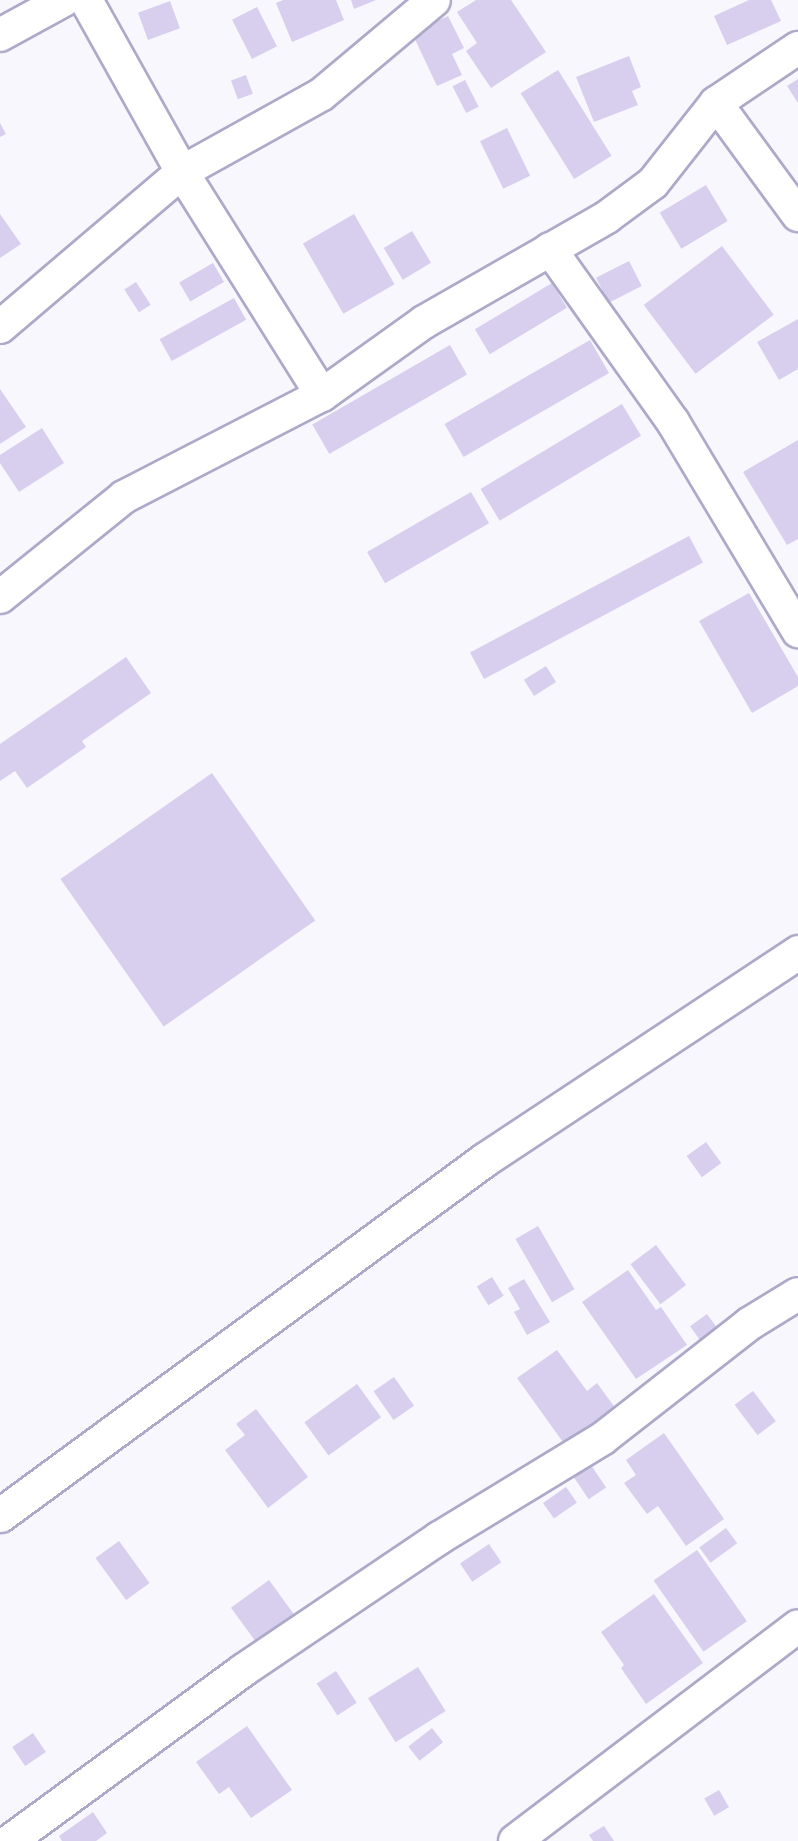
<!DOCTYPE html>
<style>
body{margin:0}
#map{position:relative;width:798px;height:1841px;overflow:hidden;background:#f8f7fe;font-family:Signika,sans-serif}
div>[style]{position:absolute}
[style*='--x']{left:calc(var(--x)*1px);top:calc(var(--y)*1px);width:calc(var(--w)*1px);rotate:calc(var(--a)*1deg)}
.building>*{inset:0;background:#d8ceee;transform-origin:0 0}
.roads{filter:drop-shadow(2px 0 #ada9c8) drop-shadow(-2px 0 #ada9c8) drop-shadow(0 2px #ada9c8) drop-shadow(0 -2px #ada9c8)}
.street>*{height:32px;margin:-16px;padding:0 16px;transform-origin:16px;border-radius:16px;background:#fff}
.secondary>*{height:33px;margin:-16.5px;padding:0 16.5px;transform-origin:16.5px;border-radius:16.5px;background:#fff}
span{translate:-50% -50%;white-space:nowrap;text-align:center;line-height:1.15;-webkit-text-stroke:6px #fff;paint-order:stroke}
</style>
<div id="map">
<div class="building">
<i style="clip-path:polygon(283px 0,336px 0,344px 20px,292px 42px,276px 3px)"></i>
<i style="clip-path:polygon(351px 0,376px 0,354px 9px)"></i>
<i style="clip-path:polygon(476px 0,511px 0,546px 52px,491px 88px,466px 51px,477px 43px,457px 12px)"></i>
<i style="clip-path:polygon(749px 0,771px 0,781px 21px,727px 45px,714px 16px)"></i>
<i style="left:170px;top:1px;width:29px;height:34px;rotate:70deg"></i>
<i style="left:257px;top:7px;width:44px;height:28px;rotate:63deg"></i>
<i style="clip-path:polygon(448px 16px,464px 48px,452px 54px,462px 75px,437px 86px,412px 33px)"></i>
<i style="clip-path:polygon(629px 56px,641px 87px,632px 91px,638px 105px,594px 122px,576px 77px)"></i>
<i style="left:558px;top:70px;width:101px;height:44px;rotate:58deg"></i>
<i style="left:246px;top:75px;width:20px;height:16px;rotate:70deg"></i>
<i style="clip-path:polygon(798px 79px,798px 103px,787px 86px)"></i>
<i style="left:465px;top:80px;width:30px;height:14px;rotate:63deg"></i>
<i style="clip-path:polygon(0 123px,6px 134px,0 137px)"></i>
<i style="left:507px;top:128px;width:53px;height:30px;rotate:64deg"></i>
<i style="left:706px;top:185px;width:42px;height:54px;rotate:59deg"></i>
<i style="clip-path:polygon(0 214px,21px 244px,0 258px)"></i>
<i style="left:354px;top:214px;width:81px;height:59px;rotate:60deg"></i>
<i style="left:412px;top:231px;width:37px;height:33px;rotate:59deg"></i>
<i style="left:722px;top:246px;width:86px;height:98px;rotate:53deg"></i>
<i style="left:629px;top:261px;width:28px;height:37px;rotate:63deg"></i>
<i style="left:213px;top:263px;width:22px;height:39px;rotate:60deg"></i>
<i style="left:136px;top:282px;width:27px;height:14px;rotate:57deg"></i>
<i style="left:552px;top:283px;width:29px;height:90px;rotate:59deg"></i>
<i style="left:234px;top:298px;width:25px;height:85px;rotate:61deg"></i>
<i style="clip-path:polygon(798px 319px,798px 369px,779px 380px,757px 342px)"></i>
<i style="left:590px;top:340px;width:38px;height:168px;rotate:60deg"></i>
<i style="left:450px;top:345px;width:34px;height:159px;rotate:60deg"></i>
<i style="clip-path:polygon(0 389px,26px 427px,0 444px)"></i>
<i style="left:622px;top:404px;width:37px;height:165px;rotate:59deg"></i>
<i style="clip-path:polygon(42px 428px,64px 463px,19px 492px,0 463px,0 455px)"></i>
<i style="clip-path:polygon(798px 440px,798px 539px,787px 545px,743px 472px)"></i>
<i style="left:471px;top:492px;width:36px;height:120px;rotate:60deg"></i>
<i style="left:689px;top:536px;width:30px;height:248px;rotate:62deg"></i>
<i style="clip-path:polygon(749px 593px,798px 677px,798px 686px,752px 713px,699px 621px)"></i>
<i style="clip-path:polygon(126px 657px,151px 693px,82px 741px,86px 747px,27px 788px,15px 771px,0 781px,0 744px)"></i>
<i style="left:546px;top:666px;width:19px;height:26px;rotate:58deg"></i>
<i style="left:212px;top:773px;width:180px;height:185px;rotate:55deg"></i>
<i style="left:706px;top:1142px;width:26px;height:24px;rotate:54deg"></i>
<i style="left:538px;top:1226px;width:73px;height:26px;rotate:60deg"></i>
<i style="left:656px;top:1245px;width:50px;height:32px;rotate:53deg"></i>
<i style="clip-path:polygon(628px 1270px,656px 1310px,661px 1307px,687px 1345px,636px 1379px,582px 1302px)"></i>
<i style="left:492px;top:1277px;width:22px;height:18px;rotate:58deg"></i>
<i style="clip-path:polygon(524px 1279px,550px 1322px,527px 1335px,514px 1312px,520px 1309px,508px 1288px)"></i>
<i style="left:707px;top:1314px;width:22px;height:21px;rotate:54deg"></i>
<i style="clip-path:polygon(557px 1350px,587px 1391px,597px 1383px,616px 1409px,565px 1445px,517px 1378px)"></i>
<i style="left:394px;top:1377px;width:35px;height:25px;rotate:55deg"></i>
<i style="left:357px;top:1384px;width:41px;height:65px;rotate:54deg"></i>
<i style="left:753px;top:1391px;width:38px;height:23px;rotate:53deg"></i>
<i style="clip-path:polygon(256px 1409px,308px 1477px,268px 1508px,225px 1450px,245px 1435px,236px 1424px)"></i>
<i style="clip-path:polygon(664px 1433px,724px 1519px,686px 1546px,658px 1506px,647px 1514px,624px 1483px,636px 1475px,626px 1460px)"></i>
<i style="left:591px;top:1465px;width:27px;height:21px;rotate:56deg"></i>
<i style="left:566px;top:1487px;width:19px;height:28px;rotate:55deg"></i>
<i style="left:726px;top:1528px;width:19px;height:33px;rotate:54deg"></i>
<i style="left:119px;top:1541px;width:52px;height:29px;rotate:54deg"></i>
<i style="left:489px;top:1544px;width:22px;height:35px;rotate:56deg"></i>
<i style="left:697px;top:1550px;width:87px;height:53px;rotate:55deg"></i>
<i style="left:269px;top:1580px;width:52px;height:47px;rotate:54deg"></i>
<i style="clip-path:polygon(654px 1594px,703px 1663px,646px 1704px,621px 1668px,624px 1665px,601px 1632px)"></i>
<i style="left:418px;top:1667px;width:52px;height:59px;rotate:58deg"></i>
<i style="left:336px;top:1671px;width:38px;height:23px;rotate:57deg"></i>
<i style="clip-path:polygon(247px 1726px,292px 1790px,251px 1818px,229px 1787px,219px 1794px,196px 1762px)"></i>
<i style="left:432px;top:1728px;width:18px;height:30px;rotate:52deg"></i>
<i style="left:33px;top:1733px;width:23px;height:25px;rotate:56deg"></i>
<i style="left:719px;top:1790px;width:20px;height:17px;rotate:60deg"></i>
<i style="clip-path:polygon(93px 1812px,107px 1833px,96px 1841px,62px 1841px,59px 1836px)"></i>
<i style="clip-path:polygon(604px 1826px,614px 1841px,593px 1841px,589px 1835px)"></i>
</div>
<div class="roads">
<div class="street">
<i style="--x:86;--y:0;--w:197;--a:60.8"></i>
<i style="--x:182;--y:172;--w:263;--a:57.9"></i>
<i style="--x:0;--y:35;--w:73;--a:-28.7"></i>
<i style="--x:716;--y:103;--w:139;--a:53.8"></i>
<i style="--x:550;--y:249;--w:212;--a:54.6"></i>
<i style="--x:673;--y:422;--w:244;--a:59.1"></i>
<i style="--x:0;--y:327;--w:239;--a:-40.4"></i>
<i style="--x:182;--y:172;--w:160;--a:-29.1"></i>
<i style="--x:322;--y:94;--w:146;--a:-40"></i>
<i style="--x:0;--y:597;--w:159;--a:-38.9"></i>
<i style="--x:124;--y:497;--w:223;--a:-27.3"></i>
<i style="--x:322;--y:395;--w:125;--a:-35.6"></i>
<i style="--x:424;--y:322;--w:211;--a:-29.8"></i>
<i style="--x:607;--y:217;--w:57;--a:-36.5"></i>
<i style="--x:653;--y:183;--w:102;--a:-51.8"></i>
<i style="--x:716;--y:103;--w:99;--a:-33.9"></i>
<i style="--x:10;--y:1841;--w:288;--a:-36.2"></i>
<i style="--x:242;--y:1671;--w:238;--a:-34"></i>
<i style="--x:439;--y:1538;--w:191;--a:-31.3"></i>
<i style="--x:602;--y:1439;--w:187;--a:-38"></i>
<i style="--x:749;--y:1324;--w:57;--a:-31.5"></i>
<i style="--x:515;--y:1841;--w:355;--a:-37.2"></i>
</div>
<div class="secondary">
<i style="--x:0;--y:1515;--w:600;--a:-36.26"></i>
<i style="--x:484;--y:1160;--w:377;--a:-33.5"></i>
</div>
</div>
</div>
